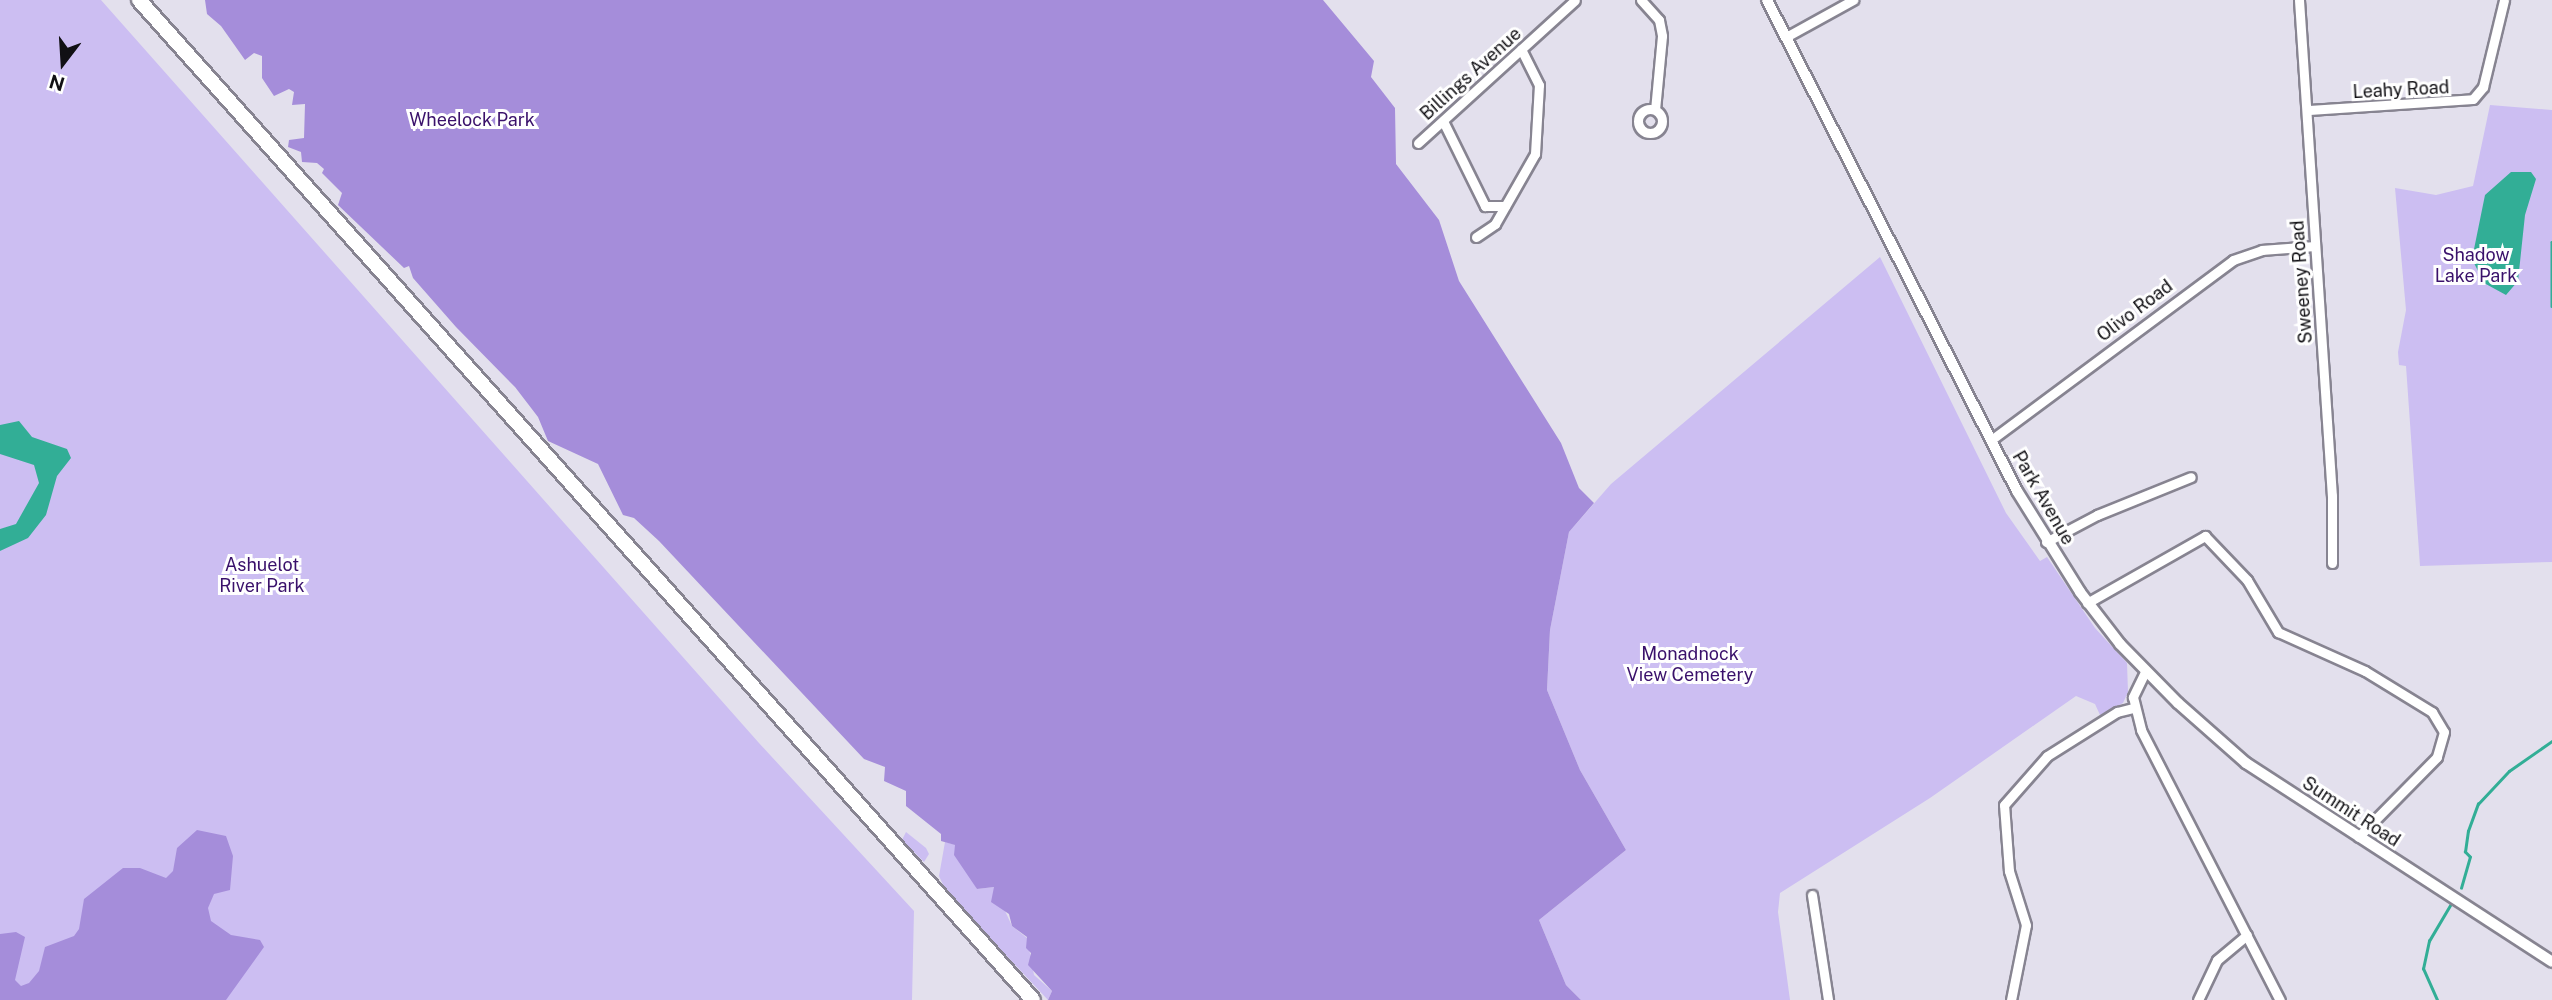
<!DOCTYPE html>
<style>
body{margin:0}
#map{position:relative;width:2552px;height:1000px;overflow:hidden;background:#e3e0ed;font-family:"Public Sans",sans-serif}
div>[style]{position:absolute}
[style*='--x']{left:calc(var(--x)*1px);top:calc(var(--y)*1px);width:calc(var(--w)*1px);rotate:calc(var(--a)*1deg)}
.green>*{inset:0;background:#ccbef2}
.forest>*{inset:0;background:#a58dda}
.water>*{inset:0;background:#32ae96}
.stream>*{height:2.5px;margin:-1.25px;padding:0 1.25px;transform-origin:1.25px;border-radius:1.25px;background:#32ae96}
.roads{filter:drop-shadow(2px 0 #878491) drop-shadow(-2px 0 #878491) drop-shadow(0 2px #878491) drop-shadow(0 -2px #878491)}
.minor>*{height:9px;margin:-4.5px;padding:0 4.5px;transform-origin:4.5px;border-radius:4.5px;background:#fff}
.minor>.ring{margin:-4.5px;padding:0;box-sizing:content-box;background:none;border:9px solid #fff;border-radius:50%}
.tertiary>*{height:10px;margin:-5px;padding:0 5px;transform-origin:5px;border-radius:5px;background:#fff}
.trunk>*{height:14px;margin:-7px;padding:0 7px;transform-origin:7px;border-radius:7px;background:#fff}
span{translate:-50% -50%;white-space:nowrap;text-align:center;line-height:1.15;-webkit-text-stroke:6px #fff;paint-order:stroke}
.street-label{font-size:18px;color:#111014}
.park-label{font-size:18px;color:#3a116b}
.north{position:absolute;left:28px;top:28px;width:70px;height:70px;-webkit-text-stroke:5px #fff;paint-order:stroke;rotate:197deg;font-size:19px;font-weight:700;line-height:28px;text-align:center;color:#111014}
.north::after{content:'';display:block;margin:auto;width:24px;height:32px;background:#111014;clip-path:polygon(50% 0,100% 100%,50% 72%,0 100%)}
</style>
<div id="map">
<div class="green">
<i style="clip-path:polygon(0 0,101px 0,759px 743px,914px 911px,912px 1000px,0 1000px)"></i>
<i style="clip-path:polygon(2490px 105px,2552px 110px,2552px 562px,2420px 566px,2406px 366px,2399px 365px,2398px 352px,2406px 310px,2395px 188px,2436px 195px,2473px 186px)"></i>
<i style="clip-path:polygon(1880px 257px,2006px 513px,2040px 561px,2047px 557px,2095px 628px,2127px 663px,2128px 692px,2123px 703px,2100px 715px,2095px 704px,2076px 696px,1930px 798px,1780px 893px,1778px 912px,1790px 1000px,1581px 1000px,1566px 985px,1539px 920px,1626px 850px,1580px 770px,1547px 690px,1550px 630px,1569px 532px,1611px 484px)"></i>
<i style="clip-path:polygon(906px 832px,926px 848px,929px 854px,924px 862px,902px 840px)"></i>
<i style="clip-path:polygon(945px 842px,956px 845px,977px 889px,994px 887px,1012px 926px,1027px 938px,1034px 975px,1052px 991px,1048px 1000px,946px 891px,939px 876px)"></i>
</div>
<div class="forest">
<i style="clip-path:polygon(205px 0,1323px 0,1374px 61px,1371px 77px,1395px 108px,1396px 164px,1439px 220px,1459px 281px,1561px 443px,1579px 488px,1594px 503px,1569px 532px,1550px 630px,1547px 690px,1580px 770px,1626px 850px,1539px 920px,1566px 985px,1581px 1000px,1048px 1000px,1052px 991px,1028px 965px,1031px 953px,1026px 948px,1027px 937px,1012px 926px,1009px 914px,991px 902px,994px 887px,977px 889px,954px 855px,955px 845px,941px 841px,941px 834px,906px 806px,906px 791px,884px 781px,885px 767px,864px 759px,659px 541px,634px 518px,623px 515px,598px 464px,548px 441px,538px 417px,515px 387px,456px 327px,413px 278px,409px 266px,404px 268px,338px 205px,342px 193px,322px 173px,324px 169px,317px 163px,302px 162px,301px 152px,288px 147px,289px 140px,304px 138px,305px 104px,292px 105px,294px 92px,289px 89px,274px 96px,262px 78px,262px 56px,254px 53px,245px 60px,221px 26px,207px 14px)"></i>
<i style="clip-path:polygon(197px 830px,226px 836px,233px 856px,230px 890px,214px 894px,208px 908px,211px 921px,231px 935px,260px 940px,264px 947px,226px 1000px,0 1000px,0 934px,16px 932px,25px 937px,15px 980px,21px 986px,29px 983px,39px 971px,45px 947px,74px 936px,79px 929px,84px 899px,123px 868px,140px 868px,166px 878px,173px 871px,177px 848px)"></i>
</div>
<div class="water">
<i style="clip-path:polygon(2511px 172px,2531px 172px,2536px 179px,2525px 215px,2518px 281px,2506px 295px,2484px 283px,2472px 259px,2485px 195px)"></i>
<i style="clip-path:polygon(19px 421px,32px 437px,67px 449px,71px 458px,57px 476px,46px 515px,28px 538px,0 551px,0 529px,16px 524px,39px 483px,34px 465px,0 454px,0 425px)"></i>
</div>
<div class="stream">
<i style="--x:2552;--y:242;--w:64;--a:90"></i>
<i style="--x:2461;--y:888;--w:32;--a:-74"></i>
<i style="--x:2470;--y:857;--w:7;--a:-135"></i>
<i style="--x:2465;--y:852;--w:21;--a:-82"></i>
<i style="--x:2468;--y:831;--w:29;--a:-70"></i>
<i style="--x:2478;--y:804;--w:45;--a:-46.8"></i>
<i style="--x:2509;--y:771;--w:52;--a:-34.9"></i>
<i style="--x:2437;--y:1000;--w:34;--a:-114"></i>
<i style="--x:2423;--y:969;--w:29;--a:-78"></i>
<i style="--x:2429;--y:941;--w:45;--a:-59.5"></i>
</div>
<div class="roads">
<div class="minor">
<i style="--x:1641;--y:0;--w:27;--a:48"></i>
<i style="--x:1659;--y:20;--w:16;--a:79"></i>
<i style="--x:1662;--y:36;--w:74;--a:95.4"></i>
<i style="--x:2299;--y:0;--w:497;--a:86.2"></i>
<i style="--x:2332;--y:496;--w:67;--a:90"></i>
<i style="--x:1786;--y:37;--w:77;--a:-28.9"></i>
<i class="ring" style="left:1638px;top:109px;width:15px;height:15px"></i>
<i style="--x:2309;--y:110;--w:164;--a:-3.8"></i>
<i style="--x:2473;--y:99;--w:16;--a:-50"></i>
<i style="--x:2483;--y:87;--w:89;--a:-76.4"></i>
<i style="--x:1443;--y:121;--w:95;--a:63.7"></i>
<i style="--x:1485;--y:206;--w:20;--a:0"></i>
<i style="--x:1418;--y:143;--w:212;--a:-42.3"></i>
<i style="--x:1476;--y:237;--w:23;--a:-34"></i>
<i style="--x:1495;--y:224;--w:81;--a:-60.3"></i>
<i style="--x:1535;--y:154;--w:69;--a:-86.7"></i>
<i style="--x:1539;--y:85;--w:40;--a:-116.6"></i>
<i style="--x:1991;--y:440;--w:302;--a:-36.6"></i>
<i style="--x:2233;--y:260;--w:31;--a:-19"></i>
<i style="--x:2262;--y:250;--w:52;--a:-4.4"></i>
<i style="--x:2046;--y:542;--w:58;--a:-27.9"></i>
<i style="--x:2097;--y:515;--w:101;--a:-22"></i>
<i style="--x:2087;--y:603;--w:136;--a:-29.6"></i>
<i style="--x:2205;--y:536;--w:61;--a:46.3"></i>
<i style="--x:2247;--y:580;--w:61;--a:59.2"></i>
<i style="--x:2278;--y:632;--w:95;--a:24.1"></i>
<i style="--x:2365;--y:671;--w:79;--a:31.5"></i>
<i style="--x:2432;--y:712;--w:23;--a:59"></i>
<i style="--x:2444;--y:732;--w:26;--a:106"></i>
<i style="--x:2437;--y:757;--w:112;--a:134.6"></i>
<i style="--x:2145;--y:672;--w:28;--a:116"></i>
<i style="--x:2133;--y:697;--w:34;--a:76"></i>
<i style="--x:2141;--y:730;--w:304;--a:62.8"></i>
<i style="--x:1812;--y:895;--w:106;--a:81.3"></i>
<i style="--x:2011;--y:1000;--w:76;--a:-78.7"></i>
<i style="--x:2026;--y:925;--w:57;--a:-107.5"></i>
<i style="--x:2009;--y:871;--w:66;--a:-94.3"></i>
<i style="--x:2004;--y:805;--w:65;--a:-48.7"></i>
<i style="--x:2047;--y:756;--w:83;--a:-32.2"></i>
<i style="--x:2117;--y:712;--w:16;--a:-14"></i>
<i style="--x:2198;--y:1000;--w:44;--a:-64.6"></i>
<i style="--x:2217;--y:960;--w:39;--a:-40"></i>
</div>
<div class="tertiary">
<i style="--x:1767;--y:0;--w:551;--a:63.02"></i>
<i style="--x:2017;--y:491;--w:119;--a:58"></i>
<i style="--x:2080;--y:592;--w:66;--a:52.4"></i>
<i style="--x:2120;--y:644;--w:83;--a:45.5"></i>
<i style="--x:2178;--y:703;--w:91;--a:41.4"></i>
<i style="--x:2246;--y:763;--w:365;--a:33"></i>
</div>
<div class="trunk">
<i style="--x:139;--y:0;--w:1341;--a:48.2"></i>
</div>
</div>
<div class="street-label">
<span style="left:1471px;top:74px;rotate:-42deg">Billings Avenue</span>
<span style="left:2401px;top:90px;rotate:-3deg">Leahy Road</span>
<span style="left:2302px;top:282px;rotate:-94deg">Sweeney Road</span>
<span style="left:2135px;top:311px;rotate:-37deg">Olivo Road</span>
<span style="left:2043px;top:498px;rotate:60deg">Park Avenue</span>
<span style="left:2351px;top:812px;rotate:33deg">Summit Road</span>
</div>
<div class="park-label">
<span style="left:472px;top:120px">Wheelock Park</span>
<span style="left:2476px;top:266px">Shadow<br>Lake Park</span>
<span style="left:262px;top:576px">Ashuelot<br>River Park</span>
<span style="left:1690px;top:665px">Monadnock<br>View Cemetery</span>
</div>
<div class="north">N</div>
</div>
